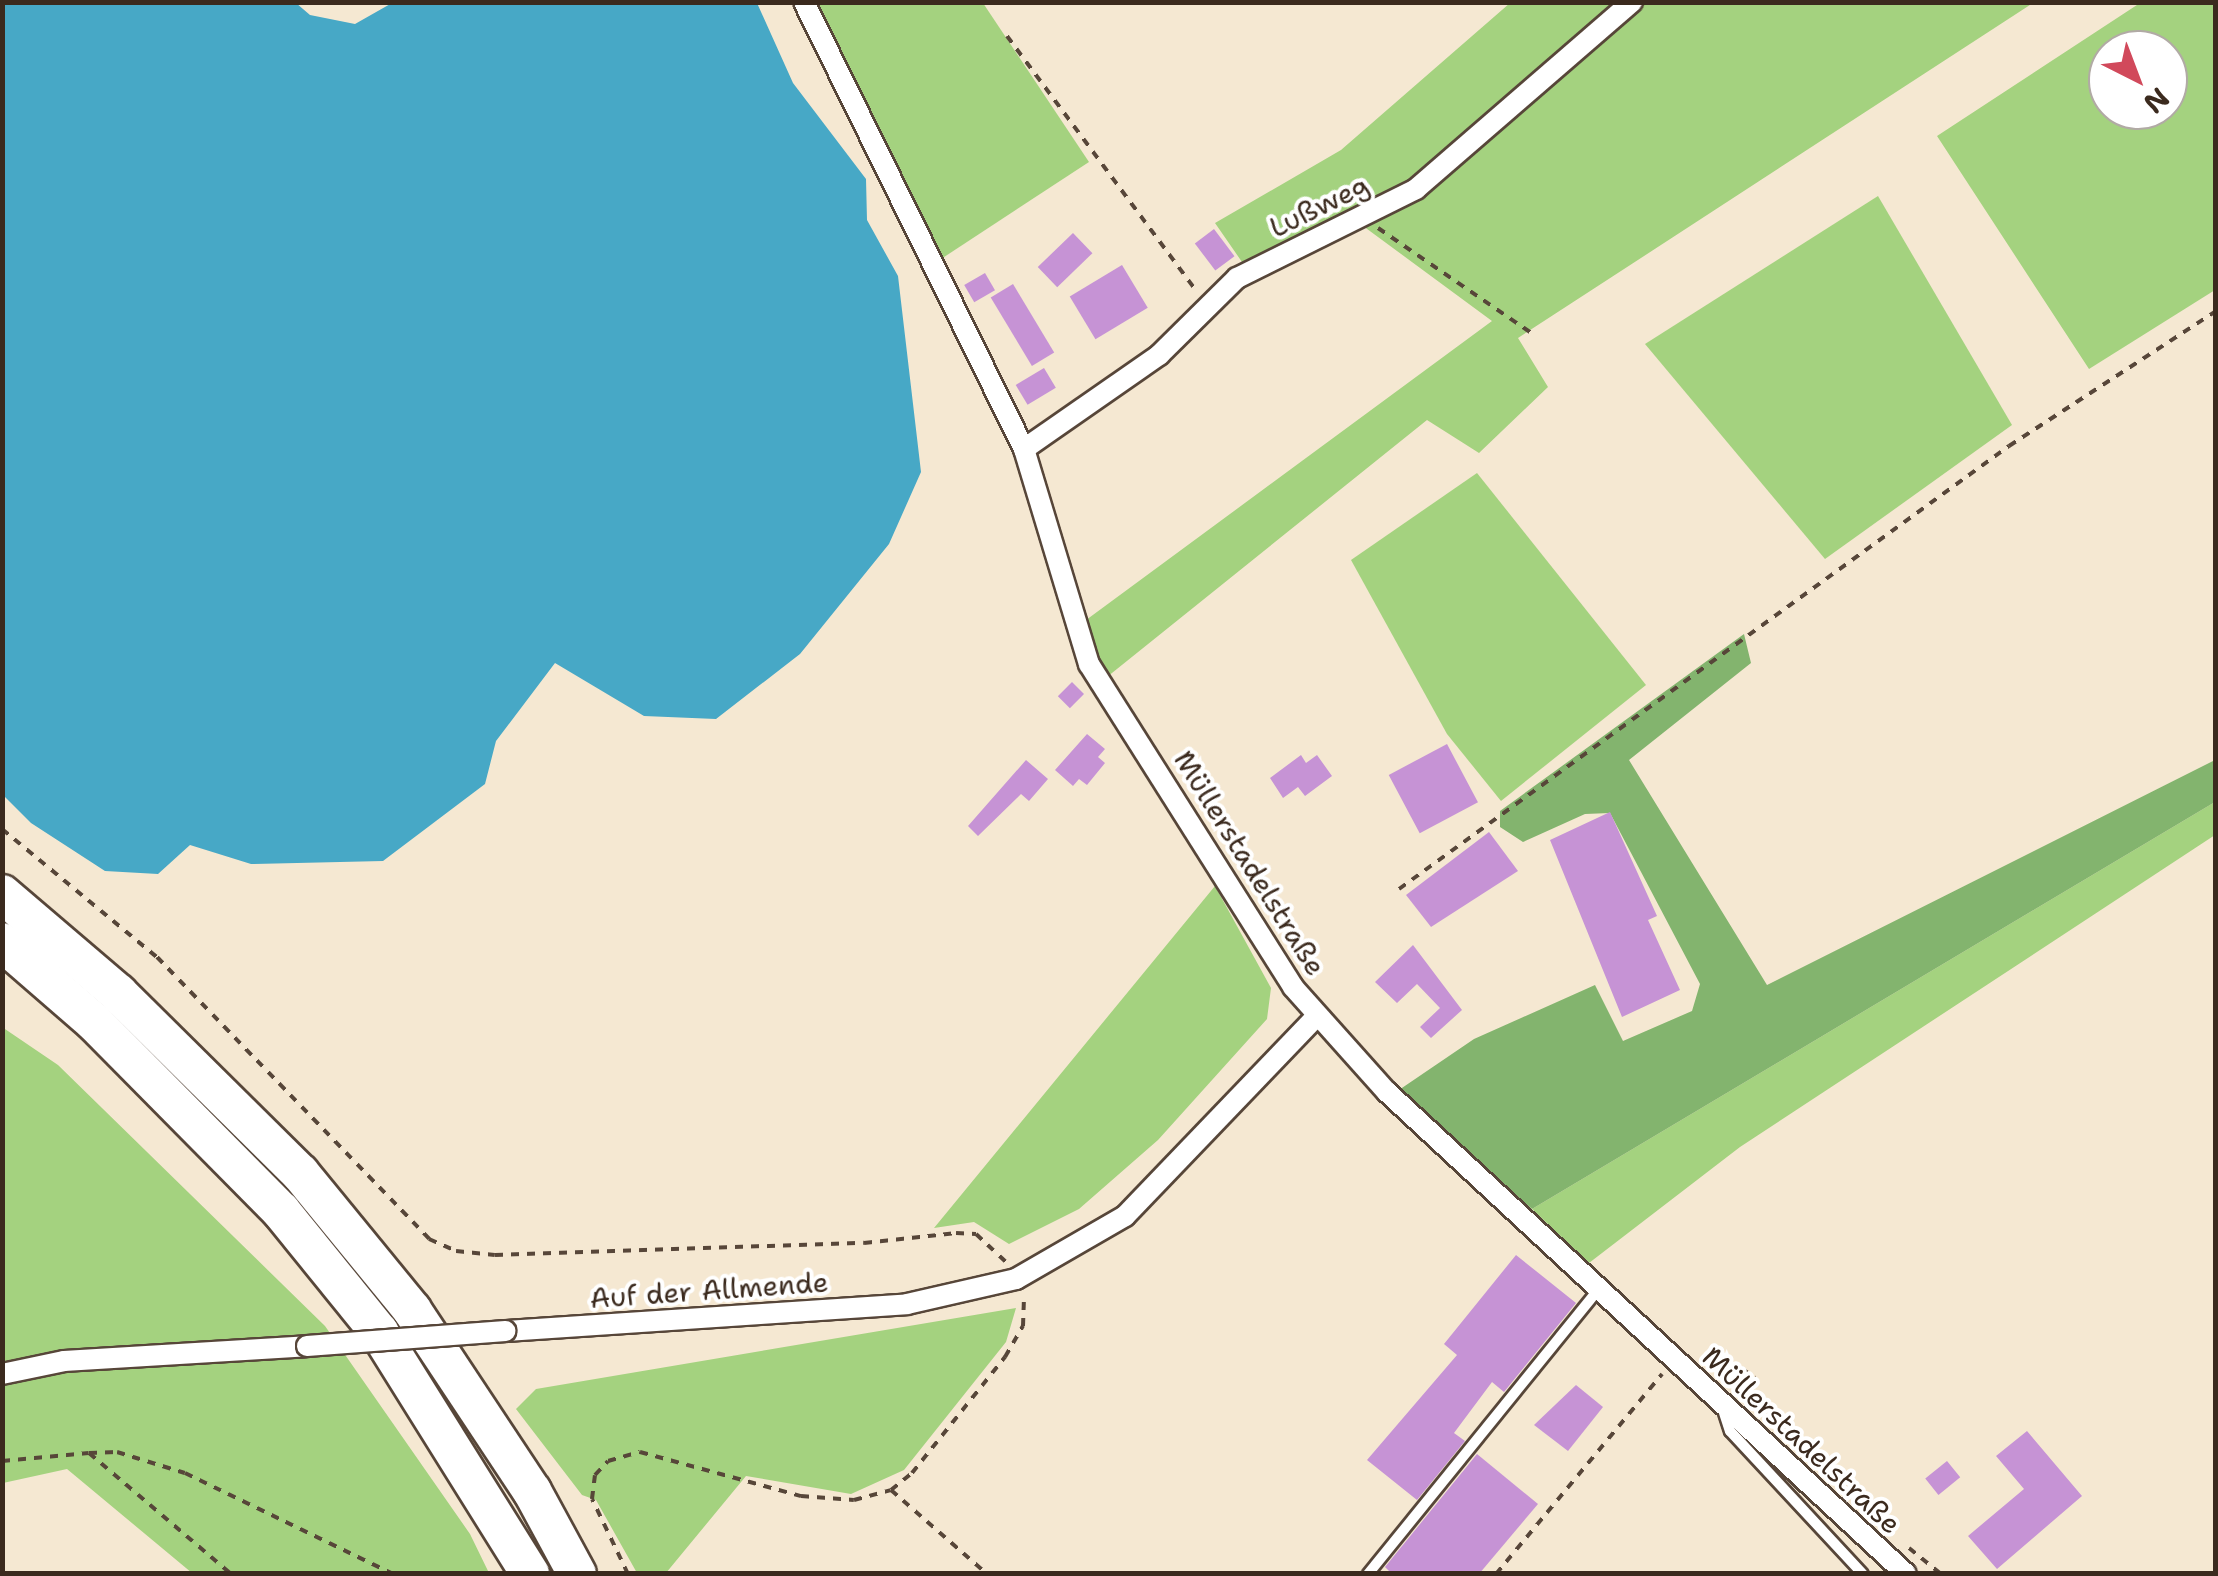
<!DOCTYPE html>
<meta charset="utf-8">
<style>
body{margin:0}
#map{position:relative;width:2218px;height:1576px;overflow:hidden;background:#f5e8d2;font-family:"Shantell Sans",sans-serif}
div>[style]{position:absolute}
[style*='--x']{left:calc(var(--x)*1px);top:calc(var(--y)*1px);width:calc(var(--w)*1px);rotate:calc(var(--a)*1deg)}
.green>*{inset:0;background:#a4d27f}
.forest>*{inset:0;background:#83b46e}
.water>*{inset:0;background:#47a8c6}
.building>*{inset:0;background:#c693d5;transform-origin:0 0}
.path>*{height:4px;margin-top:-2px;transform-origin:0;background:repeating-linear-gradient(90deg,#574639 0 8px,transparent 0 16px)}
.roads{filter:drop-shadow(2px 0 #574639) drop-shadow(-2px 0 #574639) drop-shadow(0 2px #574639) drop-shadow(0 -2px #574639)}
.lane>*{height:10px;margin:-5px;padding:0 5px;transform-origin:5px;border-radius:5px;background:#fff}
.street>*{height:20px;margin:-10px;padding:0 10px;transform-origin:10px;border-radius:10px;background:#fff}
.highway>*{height:38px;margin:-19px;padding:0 19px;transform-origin:19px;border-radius:19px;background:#fff}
.bridges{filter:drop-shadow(2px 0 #574639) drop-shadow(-2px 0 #574639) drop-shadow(0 2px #574639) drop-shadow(0 -2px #574639)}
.street-bridge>*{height:20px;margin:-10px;padding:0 10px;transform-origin:10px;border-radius:10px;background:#fff}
span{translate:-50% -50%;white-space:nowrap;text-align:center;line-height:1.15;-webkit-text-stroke:8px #fff;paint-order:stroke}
.street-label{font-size:28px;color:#3b2a1e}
.frame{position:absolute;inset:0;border:5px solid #3b2a1e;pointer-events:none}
.north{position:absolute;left:2088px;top:30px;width:100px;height:100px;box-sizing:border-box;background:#fff;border:2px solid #b1aaa5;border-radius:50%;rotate:138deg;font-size:28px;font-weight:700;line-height:40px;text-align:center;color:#3b2a1e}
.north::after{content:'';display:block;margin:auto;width:35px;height:45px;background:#d1495b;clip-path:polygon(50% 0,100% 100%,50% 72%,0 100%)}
</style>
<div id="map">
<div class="green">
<i style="clip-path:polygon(814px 3px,983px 3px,1089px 162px,938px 261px)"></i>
<i style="clip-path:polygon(1510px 3px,1620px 3px,1387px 197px,1242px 262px,1215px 223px,1341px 150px)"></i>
<i style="clip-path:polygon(1645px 3px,2033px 3px,1518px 338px,1548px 387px,1479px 453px,1427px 420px,1102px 681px,1082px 623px,1492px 321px,1359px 223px,1420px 190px)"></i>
<i style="clip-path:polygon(evenodd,2140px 3px,2215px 3px,2215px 290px,2089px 369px,1937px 136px,2140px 3px,2168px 50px,2168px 110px,2108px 110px,2108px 50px,2168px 50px)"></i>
<i style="clip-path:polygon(1878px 196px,2012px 425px,1825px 559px,1645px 344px)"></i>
<i style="clip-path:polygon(1477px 473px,1646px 685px,1501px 801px,1447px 734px,1351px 560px)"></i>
<i style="clip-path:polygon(2215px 802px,2215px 835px,1740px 1147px,1589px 1263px,1532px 1209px)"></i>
<i style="clip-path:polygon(1215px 886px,1271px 988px,1267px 1019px,1158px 1140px,1079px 1209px,1009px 1244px,974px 1222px,934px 1228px)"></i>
<i style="clip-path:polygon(2px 1027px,58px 1065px,325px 1326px,470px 1534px,489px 1573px,192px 1573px,67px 1469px,3px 1483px)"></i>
<i style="clip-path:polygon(1016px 1308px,1006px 1342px,904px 1470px,851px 1494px,746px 1476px,666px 1573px,637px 1573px,596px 1500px,582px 1495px,516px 1409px,536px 1389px)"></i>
</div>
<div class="forest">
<i style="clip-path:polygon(1744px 634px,1751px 663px,1629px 760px,1767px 985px,2215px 760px,2215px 802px,1532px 1209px,1396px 1092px,1474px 1039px,1595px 985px,1623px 1041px,1692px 1011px,1700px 984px,1610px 813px,1585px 814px,1523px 842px,1500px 827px,1500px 811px)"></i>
</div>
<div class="water">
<i style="clip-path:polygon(3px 2px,296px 3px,310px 15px,355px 24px,392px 3px,757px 3px,793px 83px,866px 179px,867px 220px,898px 276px,921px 472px,889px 544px,800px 654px,716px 719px,644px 716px,555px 663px,496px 741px,485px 784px,383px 861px,251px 864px,190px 845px,158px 874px,105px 871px,31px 823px,3px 795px)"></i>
</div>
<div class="building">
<i style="left:1214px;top:229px;width:34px;height:24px;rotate:53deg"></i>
<i style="left:1073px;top:233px;width:28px;height:49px;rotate:46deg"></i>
<i style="left:1122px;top:265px;width:50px;height:61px;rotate:59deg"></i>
<i style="left:985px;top:273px;width:20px;height:24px;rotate:60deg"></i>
<i style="left:1013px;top:284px;width:80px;height:26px;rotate:59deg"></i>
<i style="left:1044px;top:368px;width:23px;height:33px;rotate:59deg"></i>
<i style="left:1072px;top:682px;width:17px;height:20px;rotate:45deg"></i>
<i style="clip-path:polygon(1087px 734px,1105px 749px,1098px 757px,1105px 763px,1087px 785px,1079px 779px,1073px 786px,1055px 770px)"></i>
<i style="left:1447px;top:744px;width:66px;height:66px;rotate:62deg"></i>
<i style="clip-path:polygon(1301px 755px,1306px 763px,1317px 755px,1332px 776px,1305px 796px,1298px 787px,1283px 798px,1270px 778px)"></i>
<i style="clip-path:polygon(1026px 760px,1048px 779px,1029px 801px,1021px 794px,978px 836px,968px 826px)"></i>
<i style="clip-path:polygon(1610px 812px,1657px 916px,1648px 920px,1680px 990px,1622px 1017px,1550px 840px)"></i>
<i style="clip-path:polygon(1489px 832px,1518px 871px,1431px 927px,1406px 895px)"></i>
<i style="clip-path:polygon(1413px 945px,1462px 1010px,1431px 1038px,1420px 1027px,1440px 1008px,1417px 984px,1397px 1003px,1375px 982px)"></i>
<i style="clip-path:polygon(1516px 1255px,1576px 1303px,1504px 1392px,1492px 1382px,1454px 1433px,1465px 1441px,1417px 1500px,1367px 1460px,1457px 1355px,1444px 1344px)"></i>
<i style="clip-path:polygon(1576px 1385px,1603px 1407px,1568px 1451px,1534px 1425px)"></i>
<i style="clip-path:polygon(2027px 1431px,2082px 1496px,1997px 1569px,1968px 1536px,2024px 1489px,1996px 1456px)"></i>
<i style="clip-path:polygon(1477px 1454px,1538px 1504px,1479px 1574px,1392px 1574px,1385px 1567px)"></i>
<i style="left:1947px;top:1461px;width:21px;height:28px;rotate:51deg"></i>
</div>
<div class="path">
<i style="--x:1007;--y:36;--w:319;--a:53.4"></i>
<i style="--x:1378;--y:228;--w:188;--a:34.4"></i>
<i style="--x:2;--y:829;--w:201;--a:39.6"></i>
<i style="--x:157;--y:957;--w:392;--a:46"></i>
<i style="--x:429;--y:1239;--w:30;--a:24"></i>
<i style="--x:456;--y:1251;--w:39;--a:6"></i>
<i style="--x:495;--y:1255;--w:369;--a:-1.9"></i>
<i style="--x:864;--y:1243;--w:93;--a:-6.2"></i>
<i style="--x:956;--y:1233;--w:20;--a:3"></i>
<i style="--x:976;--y:1234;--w:41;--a:43"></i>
<i style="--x:1399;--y:889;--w:754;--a:-35.99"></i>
<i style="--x:2009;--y:446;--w:247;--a:-33.1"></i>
<i style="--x:1716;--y:1372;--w:25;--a:-9"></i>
<i style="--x:1741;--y:1368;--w:17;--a:36"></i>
<i style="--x:1755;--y:1378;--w:32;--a:83"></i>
<i style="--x:89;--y:1453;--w:28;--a:-2"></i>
<i style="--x:117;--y:1452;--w:71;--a:17.2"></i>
<i style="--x:185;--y:1473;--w:231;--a:25.9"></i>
<i style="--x:2;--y:1461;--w:87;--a:-5.3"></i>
<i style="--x:89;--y:1453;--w:187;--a:40.4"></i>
<i style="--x:891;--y:1490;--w:128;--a:41.2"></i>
<i style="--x:1909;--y:1548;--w:41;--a:39.1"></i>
<i style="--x:628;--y:1574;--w:83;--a:-115.6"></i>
<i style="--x:592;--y:1499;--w:24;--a:-83"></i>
<i style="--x:595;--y:1475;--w:19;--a:-47"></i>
<i style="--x:608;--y:1461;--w:33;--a:-16"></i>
<i style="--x:640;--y:1452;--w:167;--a:15.3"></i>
<i style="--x:801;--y:1496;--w:53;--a:4.3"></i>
<i style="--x:854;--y:1500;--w:38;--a:-15"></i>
<i style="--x:891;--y:1490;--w:27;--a:-39"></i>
<i style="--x:912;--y:1473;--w:149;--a:-51.3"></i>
<i style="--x:1005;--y:1357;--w:36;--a:-60"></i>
<i style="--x:1023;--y:1326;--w:29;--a:-88"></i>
<i style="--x:1496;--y:1574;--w:260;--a:-50.3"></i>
</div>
<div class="roads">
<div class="lane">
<i style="--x:1724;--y:1413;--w:19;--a:72"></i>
<i style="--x:1730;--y:1431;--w:195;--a:47.1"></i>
<i style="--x:1368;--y:1574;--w:367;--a:-51"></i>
</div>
<div class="street">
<i style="--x:804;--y:2;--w:498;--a:63.8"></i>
<i style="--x:1024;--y:449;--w:225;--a:73.2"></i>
<i style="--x:1089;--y:664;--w:382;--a:57.7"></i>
<i style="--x:1293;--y:987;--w:141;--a:48.2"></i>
<i style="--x:1387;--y:1092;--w:708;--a:42.88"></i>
<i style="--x:1024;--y:449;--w:165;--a:-34.8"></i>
<i style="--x:1159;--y:355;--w:110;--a:-44.6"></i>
<i style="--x:1237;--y:278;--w:200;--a:-26.4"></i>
<i style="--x:1416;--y:189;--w:286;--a:-40.9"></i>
<i style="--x:505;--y:1331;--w:403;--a:-3.8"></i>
<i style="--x:907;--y:1304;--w:112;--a:-12.9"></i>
<i style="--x:1016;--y:1279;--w:126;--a:-30"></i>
<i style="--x:1125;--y:1216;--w:276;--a:-46.2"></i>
<i style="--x:2;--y:1374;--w:63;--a:-11.8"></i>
<i style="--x:64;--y:1361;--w:243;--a:-3.5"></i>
</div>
<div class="highway">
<i style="--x:2;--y:894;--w:153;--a:40.5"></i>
<i style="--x:118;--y:993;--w:256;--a:44.7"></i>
<i style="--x:300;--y:1173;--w:177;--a:50.7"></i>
<i style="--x:412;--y:1310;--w:217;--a:56.5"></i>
<i style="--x:532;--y:1491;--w:94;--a:61.5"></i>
<i style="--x:2;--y:942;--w:122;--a:41"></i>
<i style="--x:94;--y:1022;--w:266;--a:45.3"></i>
<i style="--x:281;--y:1211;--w:156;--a:51"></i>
<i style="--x:379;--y:1332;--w:285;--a:58"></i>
</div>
</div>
<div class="bridges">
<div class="street-bridge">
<i style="--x:307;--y:1346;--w:199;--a:-4.3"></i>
</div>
</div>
<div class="street-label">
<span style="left:1319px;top:206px;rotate:-26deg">Lußweg</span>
<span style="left:1250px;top:863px;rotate:58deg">Müllerstadelstraße</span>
<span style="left:709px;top:1290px;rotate:-4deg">Auf der Allmende</span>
<span style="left:1802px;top:1440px;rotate:43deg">Müllerstadelstraße</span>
</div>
<div class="frame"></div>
<div class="north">N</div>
</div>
